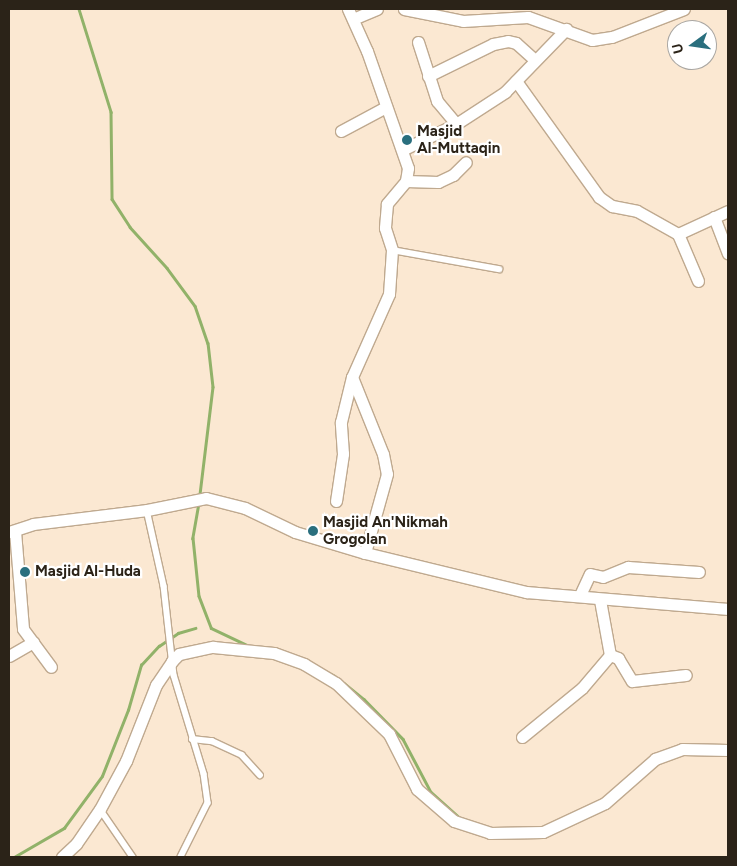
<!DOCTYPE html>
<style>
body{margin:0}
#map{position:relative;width:737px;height:866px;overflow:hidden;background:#fbe8d2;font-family:Figtree,sans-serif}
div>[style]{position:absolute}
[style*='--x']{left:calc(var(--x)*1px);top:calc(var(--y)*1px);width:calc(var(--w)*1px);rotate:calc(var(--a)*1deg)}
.stream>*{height:2.5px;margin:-1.25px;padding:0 1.25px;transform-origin:1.25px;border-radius:1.25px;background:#91b269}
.roads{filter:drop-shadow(1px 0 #bfa98f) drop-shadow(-1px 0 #bfa98f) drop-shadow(0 1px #bfa98f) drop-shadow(0 -1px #bfa98f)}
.lane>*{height:5.5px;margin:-2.75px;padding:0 2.75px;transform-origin:2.75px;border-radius:2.75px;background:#fff}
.street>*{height:11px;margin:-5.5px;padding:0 5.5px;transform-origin:5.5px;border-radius:5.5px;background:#fff}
.dots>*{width:14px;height:14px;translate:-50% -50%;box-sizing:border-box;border:2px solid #fff;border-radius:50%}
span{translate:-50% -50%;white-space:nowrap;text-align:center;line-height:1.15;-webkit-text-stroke:4.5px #fff;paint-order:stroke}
.poi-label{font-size:15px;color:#2b2318;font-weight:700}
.left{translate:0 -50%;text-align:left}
.frame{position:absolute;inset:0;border:10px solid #2b2318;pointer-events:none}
.north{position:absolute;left:667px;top:20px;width:50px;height:50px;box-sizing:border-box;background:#fff;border:1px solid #aaa7a3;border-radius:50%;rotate:256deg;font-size:14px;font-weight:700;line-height:20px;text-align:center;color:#2b2318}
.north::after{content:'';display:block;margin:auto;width:18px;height:22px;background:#2a6f7e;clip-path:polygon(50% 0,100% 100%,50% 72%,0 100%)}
</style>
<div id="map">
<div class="stream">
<i style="--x:79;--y:9;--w:108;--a:72.7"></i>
<i style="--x:111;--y:112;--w:87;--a:89.3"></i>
<i style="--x:112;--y:199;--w:33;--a:57"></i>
<i style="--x:130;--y:227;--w:55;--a:47.9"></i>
<i style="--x:167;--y:268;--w:47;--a:53.6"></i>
<i style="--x:195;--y:306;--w:39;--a:71"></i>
<i style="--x:208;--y:343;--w:44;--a:83.5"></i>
<i style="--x:213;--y:387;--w:109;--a:96.9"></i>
<i style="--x:199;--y:503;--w:36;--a:100"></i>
<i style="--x:193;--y:538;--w:58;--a:84.1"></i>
<i style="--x:199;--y:596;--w:34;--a:69"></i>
<i style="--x:211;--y:628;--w:42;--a:25.3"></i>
<i style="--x:316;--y:666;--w:21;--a:28"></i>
<i style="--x:344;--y:683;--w:26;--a:39"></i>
<i style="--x:364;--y:699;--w:56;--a:45.7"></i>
<i style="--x:403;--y:739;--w:60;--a:62.2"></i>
<i style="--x:431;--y:792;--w:38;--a:42"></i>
<i style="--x:14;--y:857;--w:58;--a:-30.1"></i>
<i style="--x:64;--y:828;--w:64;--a:-53.8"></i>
<i style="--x:102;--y:776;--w:71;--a:-68.5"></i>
<i style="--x:128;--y:710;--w:47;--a:-73.9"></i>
<i style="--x:141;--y:665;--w:26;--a:-47"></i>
<i style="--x:159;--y:646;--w:23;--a:-34"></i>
<i style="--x:178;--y:633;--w:18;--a:-16"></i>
</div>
<div class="roads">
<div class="lane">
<i style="--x:392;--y:250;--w:109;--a:10.1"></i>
<i style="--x:147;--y:510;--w:78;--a:77.4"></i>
<i style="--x:164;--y:586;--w:90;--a:83.6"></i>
<i style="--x:174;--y:675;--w:103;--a:73.1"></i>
<i style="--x:204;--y:774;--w:29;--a:82"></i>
<i style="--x:208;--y:803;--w:60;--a:116.6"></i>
<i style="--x:192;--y:739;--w:20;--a:6"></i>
<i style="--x:212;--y:741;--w:33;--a:25"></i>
<i style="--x:242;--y:755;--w:27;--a:48"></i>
<i style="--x:100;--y:809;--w:58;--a:55.5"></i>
</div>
<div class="street">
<i style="--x:348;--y:9;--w:46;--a:65.7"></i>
<i style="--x:367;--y:51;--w:124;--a:70.7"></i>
<i style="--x:408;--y:168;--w:13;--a:99"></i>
<i style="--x:406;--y:181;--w:30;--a:130"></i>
<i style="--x:387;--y:204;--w:24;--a:95"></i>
<i style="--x:385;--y:228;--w:23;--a:72"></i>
<i style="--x:392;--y:250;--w:44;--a:93.9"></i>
<i style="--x:389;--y:294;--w:91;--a:114"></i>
<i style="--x:352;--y:377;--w:83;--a:68.1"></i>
<i style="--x:383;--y:454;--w:20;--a:79"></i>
<i style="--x:387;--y:474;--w:82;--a:105.6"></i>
<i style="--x:404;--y:9;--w:60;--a:11.5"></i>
<i style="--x:463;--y:21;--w:65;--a:-3.5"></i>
<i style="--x:528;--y:17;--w:68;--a:19.8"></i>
<i style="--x:592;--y:40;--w:20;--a:-9"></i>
<i style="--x:612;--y:37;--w:77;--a:-21.3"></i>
<i style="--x:353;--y:19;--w:26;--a:-23"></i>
<i style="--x:418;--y:42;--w:62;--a:72.1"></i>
<i style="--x:437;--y:101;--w:30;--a:50"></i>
<i style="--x:428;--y:76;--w:72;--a:-26.2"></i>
<i style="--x:493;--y:44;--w:15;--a:-11"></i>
<i style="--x:508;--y:41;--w:8;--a:14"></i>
<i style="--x:516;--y:43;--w:25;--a:42"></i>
<i style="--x:516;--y:81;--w:143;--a:54.4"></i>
<i style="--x:599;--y:197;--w:16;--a:35"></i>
<i style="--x:612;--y:206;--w:25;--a:11"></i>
<i style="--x:637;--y:211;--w:47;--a:29.3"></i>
<i style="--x:678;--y:234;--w:51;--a:66.9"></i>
<i style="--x:341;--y:131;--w:49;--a:-28.1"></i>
<i style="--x:404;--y:149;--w:58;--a:-25.7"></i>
<i style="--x:456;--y:124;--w:59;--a:-33.1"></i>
<i style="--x:505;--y:92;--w:88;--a:-45.9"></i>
<i style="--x:406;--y:181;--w:32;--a:2"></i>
<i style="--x:438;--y:182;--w:17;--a:-25"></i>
<i style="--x:453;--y:175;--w:18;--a:-45"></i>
<i style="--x:714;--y:217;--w:39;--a:69"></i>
<i style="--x:678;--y:234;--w:55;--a:-24.7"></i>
<i style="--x:336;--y:501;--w:48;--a:-81.5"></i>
<i style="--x:343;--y:454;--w:32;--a:-94"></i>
<i style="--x:341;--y:422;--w:46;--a:-76.3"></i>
<i style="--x:15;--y:531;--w:98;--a:85.3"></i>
<i style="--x:23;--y:629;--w:47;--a:53.6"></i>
<i style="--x:9;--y:532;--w:25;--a:-18"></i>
<i style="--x:33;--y:524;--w:115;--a:-7"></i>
<i style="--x:147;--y:510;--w:60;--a:-11.5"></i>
<i style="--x:206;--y:498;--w:40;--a:14.4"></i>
<i style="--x:245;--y:508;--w:55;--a:25.6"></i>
<i style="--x:295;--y:532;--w:73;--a:16.7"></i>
<i style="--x:365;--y:553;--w:166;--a:13.6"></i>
<i style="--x:526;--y:592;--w:203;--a:4.8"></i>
<i style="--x:580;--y:595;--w:23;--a:-65"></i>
<i style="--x:590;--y:574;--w:13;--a:13"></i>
<i style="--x:603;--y:577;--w:27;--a:-22"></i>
<i style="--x:628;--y:567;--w:71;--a:4"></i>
<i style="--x:610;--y:655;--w:9;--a:21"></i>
<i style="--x:618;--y:658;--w:27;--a:59"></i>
<i style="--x:632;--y:681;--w:54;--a:-6.3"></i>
<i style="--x:9;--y:656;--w:28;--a:-30"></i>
<i style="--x:522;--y:737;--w:77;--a:-39.2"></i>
<i style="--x:582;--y:688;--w:43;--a:-49.7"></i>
<i style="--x:610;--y:655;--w:56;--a:-100.3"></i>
<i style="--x:62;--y:857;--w:19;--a:-43"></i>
<i style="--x:76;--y:844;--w:42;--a:-55.6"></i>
<i style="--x:100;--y:809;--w:55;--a:-61.6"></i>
<i style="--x:126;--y:761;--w:82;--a:-68.5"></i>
<i style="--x:156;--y:685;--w:29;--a:-56"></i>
<i style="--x:172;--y:661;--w:10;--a:-45"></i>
<i style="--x:179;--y:654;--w:35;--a:-12"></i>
<i style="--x:213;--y:647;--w:61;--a:5.6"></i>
<i style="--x:274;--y:653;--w:32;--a:20"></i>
<i style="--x:304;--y:664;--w:37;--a:31"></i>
<i style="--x:336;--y:683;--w:74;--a:43.9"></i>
<i style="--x:389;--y:734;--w:62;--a:63"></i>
<i style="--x:417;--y:789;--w:49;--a:40.9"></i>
<i style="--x:454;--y:821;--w:38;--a:18"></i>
<i style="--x:490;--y:833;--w:53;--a:-1.1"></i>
<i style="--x:543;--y:832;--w:68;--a:-25.1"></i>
<i style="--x:605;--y:803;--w:67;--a:-41.3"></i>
<i style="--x:655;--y:759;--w:29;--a:-20"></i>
<i style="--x:682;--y:749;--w:46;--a:1.2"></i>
</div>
</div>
<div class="dots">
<i style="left:407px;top:140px;background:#2a6f7e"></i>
<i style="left:313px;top:531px;background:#2a6f7e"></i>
<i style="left:25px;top:572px;background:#2a6f7e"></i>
</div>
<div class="poi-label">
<span class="left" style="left:417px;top:140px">Masjid<br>Al-Muttaqin</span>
<span class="left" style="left:323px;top:531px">Masjid An'Nikmah<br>Grogolan</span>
<span class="left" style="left:35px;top:572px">Masjid Al-Huda</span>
</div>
<div class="frame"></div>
<div class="north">U</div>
</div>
